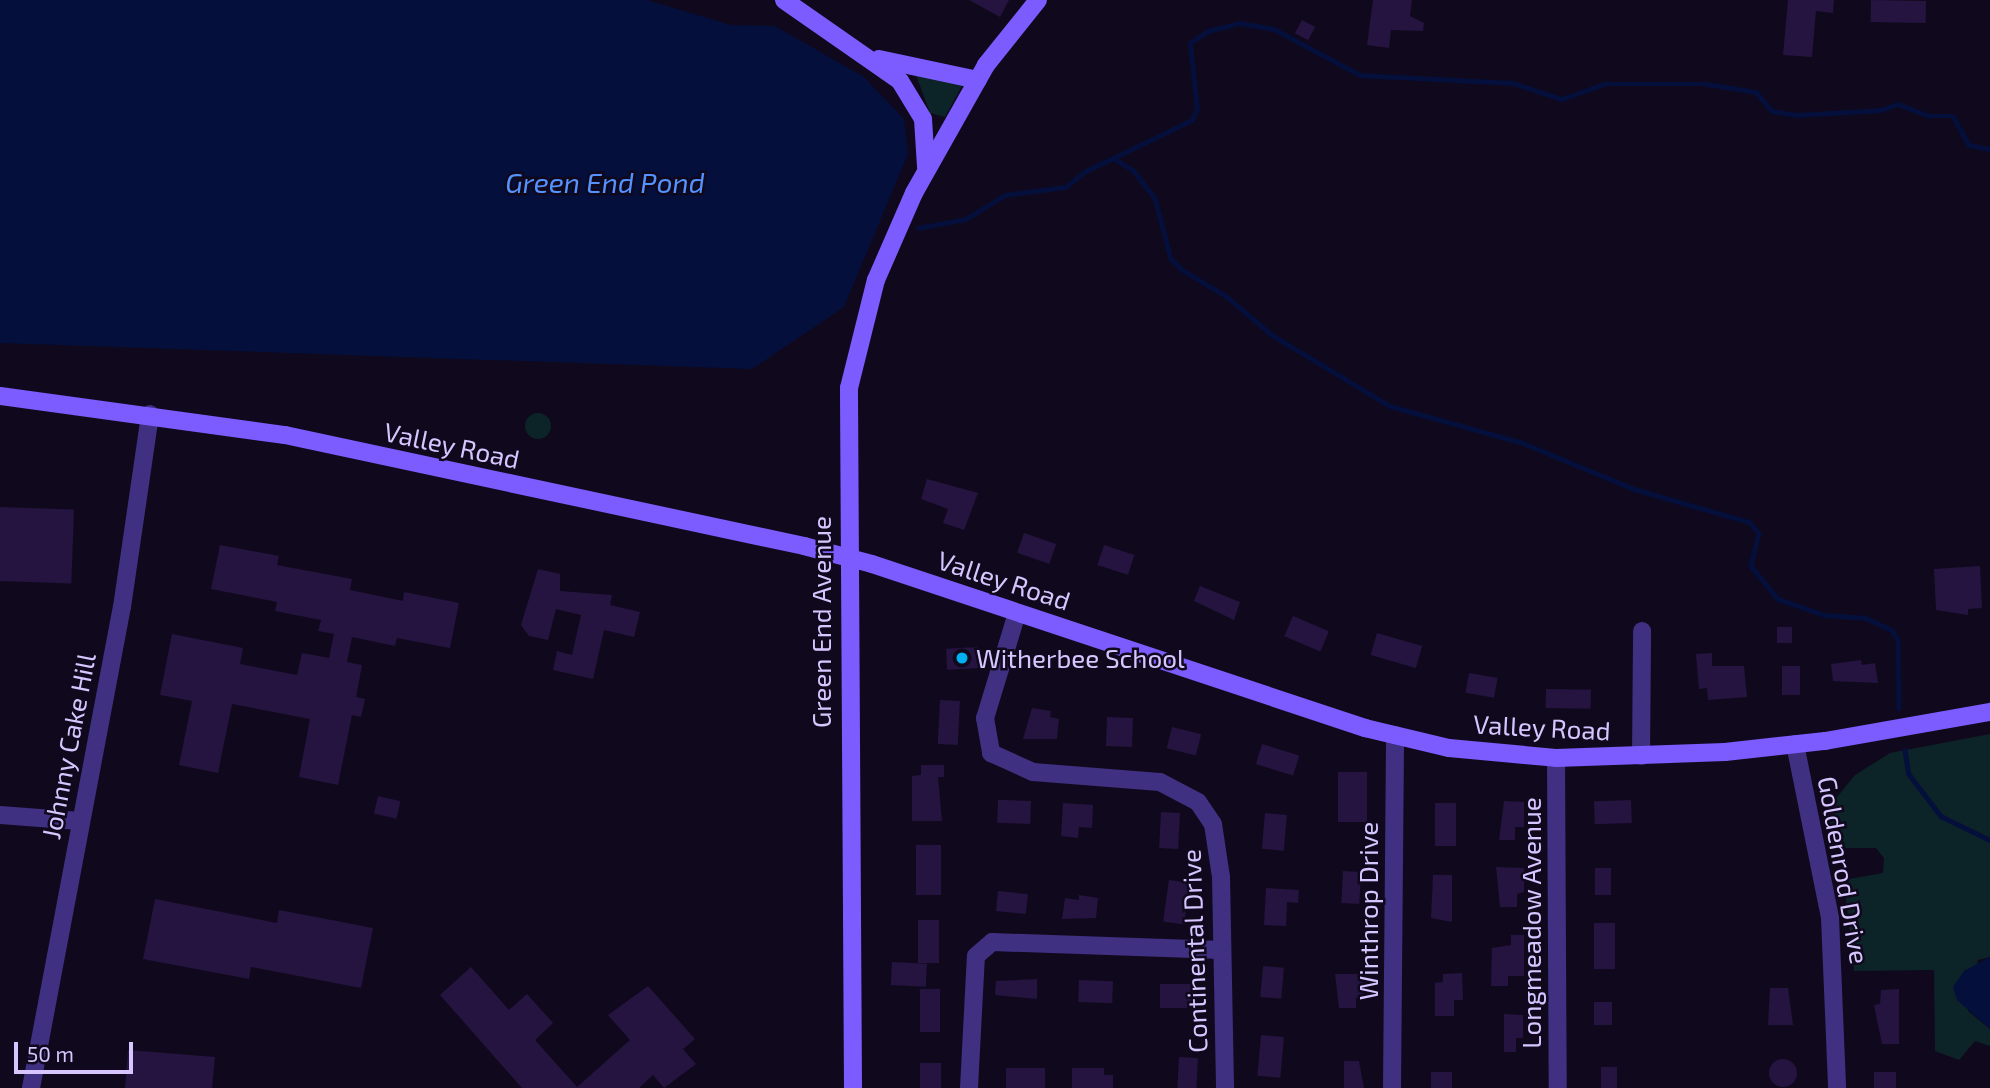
<!DOCTYPE html>
<style>
body{margin:0}
#map{position:relative;width:1990px;height:1088px;overflow:hidden;background:#10091d;font-family:"Exo 2",sans-serif}
div>[style]{position:absolute}
[style*='--x']{left:calc(var(--x)*1px);top:calc(var(--y)*1px);width:calc(var(--w)*1px);rotate:calc(var(--a)*1deg)}
.green>*{inset:0;background:#0c2427}
.round{border-radius:50%}
.water>*{inset:0;background:#040f3b}
.stream>*{height:4.5px;margin:-2.25px;padding:0 2.25px;transform-origin:2.25px;border-radius:2.25px;background:#040f3b}
.building>*{inset:0;background:#24143f;transform-origin:0 0}
.street>*{height:18px;margin:-9px;padding:0 9px;transform-origin:9px;border-radius:9px;background:#403081}
.secondary>*{height:18px;margin:-9px;padding:0 9px;transform-origin:9px;border-radius:9px;background:#7c5cff}
.dots>*{width:19px;height:19px;translate:-50% -50%;box-sizing:border-box;border:4px solid #10091d;border-radius:50%}
span{translate:-50% -50%;white-space:nowrap;text-align:center;line-height:1.15;-webkit-text-stroke:5px #10091d;paint-order:stroke}
.street-label{font-size:26px;color:#d6c5ff}
.poi-label{font-size:26px;color:#d6c5ff}
.left{translate:0 -50%;text-align:left}
.water-label{font-size:28px;color:#5392ff;font-style:italic}
.scale{position:absolute;left:14px;top:1042px;width:119px;height:32px;box-sizing:border-box;border:4px solid #d6c5ff;border-top:0;padding-left:9px;font-size:21px;line-height:24px;white-space:nowrap;color:#d6c5ff;-webkit-text-stroke:5px #10091d;paint-order:stroke}
</style>
<div id="map">
<div class="green">
<i style="clip-path:polygon(916px 75px,963px 84px,945px 117px,930px 113px)"></i>
<i class="round" style="left:525px;top:413px;width:26px;height:26px"></i>
<i style="clip-path:polygon(1990px 734px,1990px 957px,1978px 960px,1968px 1011px,1990px 1029px,1990px 1046px,1975px 1041px,1959px 1060px,1935px 1051px,1934px 970px,1854px 971px,1844px 880px,1883px 873px,1884px 858px,1876px 848px,1831px 848px,1829px 807px,1855px 775px,1890px 753px)"></i>
</div>
<div class="water">
<i style="clip-path:polygon(0 0,647px 0,731px 25px,775px 26px,864px 77px,904px 119px,908px 154px,844px 307px,752px 369px,0 343px)"></i>
<i style="clip-path:polygon(1990px 957px,1990px 1029px,1957px 1000px,1953px 987px,1964px 971px)"></i>
</div>
<div class="stream">
<i style="--x:1113;--y:158;--w:23;--a:31"></i>
<i style="--x:1133;--y:170;--w:36;--a:52"></i>
<i style="--x:1155;--y:198;--w:63;--a:75.3"></i>
<i style="--x:1171;--y:259;--w:18;--a:43"></i>
<i style="--x:1184;--y:271;--w:49;--a:30.8"></i>
<i style="--x:1226;--y:296;--w:60;--a:40.3"></i>
<i style="--x:1272;--y:335;--w:138;--a:31"></i>
<i style="--x:1390;--y:406;--w:138;--a:15.5"></i>
<i style="--x:1523;--y:443;--w:120;--a:22.5"></i>
<i style="--x:1634;--y:489;--w:120;--a:16"></i>
<i style="--x:1749;--y:522;--w:15;--a:48"></i>
<i style="--x:1759;--y:533;--w:34;--a:104"></i>
<i style="--x:1751;--y:566;--w:43;--a:50.7"></i>
<i style="--x:1778;--y:599;--w:50;--a:18.8"></i>
<i style="--x:1825;--y:615;--w:41;--a:4.2"></i>
<i style="--x:1866;--y:618;--w:29;--a:25"></i>
<i style="--x:1892;--y:630;--w:12;--a:59"></i>
<i style="--x:1898;--y:640;--w:68;--a:89.2"></i>
<i style="--x:918;--y:228;--w:49;--a:-10.6"></i>
<i style="--x:966;--y:219;--w:46;--a:-31.6"></i>
<i style="--x:1005;--y:195;--w:62;--a:-7.5"></i>
<i style="--x:1066;--y:187;--w:23;--a:-40"></i>
<i style="--x:1084;--y:172;--w:120;--a:-25.7"></i>
<i style="--x:1192;--y:120;--w:12;--a:-66"></i>
<i style="--x:1197;--y:109;--w:66;--a:-96.1"></i>
<i style="--x:1190;--y:43;--w:22;--a:-34"></i>
<i style="--x:1208;--y:31;--w:33;--a:-14"></i>
<i style="--x:1240;--y:23;--w:35;--a:10"></i>
<i style="--x:1274;--y:29;--w:98;--a:28.1"></i>
<i style="--x:1360;--y:75;--w:153;--a:3"></i>
<i style="--x:1513;--y:83;--w:52;--a:18.1"></i>
<i style="--x:1562;--y:99;--w:45;--a:-19.7"></i>
<i style="--x:1604;--y:84;--w:103;--a:0"></i>
<i style="--x:1707;--y:84;--w:50;--a:9.3"></i>
<i style="--x:1756;--y:92;--w:25;--a:50"></i>
<i style="--x:1772;--y:111;--w:25;--a:9"></i>
<i style="--x:1797;--y:115;--w:84;--a:-3.4"></i>
<i style="--x:1881;--y:110;--w:18;--a:-19"></i>
<i style="--x:1898;--y:104;--w:33;--a:21"></i>
<i style="--x:1929;--y:116;--w:24;--a:0"></i>
<i style="--x:1953;--y:116;--w:33;--a:61"></i>
<i style="--x:1969;--y:145;--w:21;--a:11"></i>
<i style="--x:1905;--y:750;--w:24;--a:81"></i>
<i style="--x:1909;--y:774;--w:53;--a:52.7"></i>
<i style="--x:1941;--y:816;--w:55;--a:26.1"></i>
</div>
<div class="building">
<i style="clip-path:polygon(969px 0,1009px 0,1000px 17px)"></i>
<i style="clip-path:polygon(1373px 0,1412px 0,1410px 16px,1424px 23px,1423px 31px,1391px 30px,1389px 48px,1367px 45px)"></i>
<i style="clip-path:polygon(1788px 0,1834px 0,1833px 13px,1816px 11px,1812px 57px,1783px 55px)"></i>
<i style="left:1871px;top:0;width:55px;height:22px;rotate:1deg"></i>
<i style="left:1302px;top:20px;width:15px;height:15px;rotate:28deg"></i>
<i style="clip-path:polygon(927px 479px,978px 493px,964px 530px,943px 523px,948px 509px,921px 499px)"></i>
<i style="left:0;top:507px;width:74px;height:74px;rotate:2deg"></i>
<i style="left:1024px;top:533px;width:34px;height:21px;rotate:19deg"></i>
<i style="clip-path:polygon(220px 545px,279px 556px,277px 565px,352px 579px,350px 590px,403px 601px,404px 592px,459px 603px,450px 648px,397px 638px,395px 646px,352px 637px,347px 662px,362px 665px,356px 697px,365px 699px,361px 717px,352px 715px,338px 785px,299px 777px,310px 719px,232px 704px,218px 773px,179px 765px,192px 701px,160px 695px,172px 634px,243px 648px,240px 664px,297px 675px,302px 653px,329px 658px,334px 634px,318px 631px,321px 620px,275px 611px,277px 602px,211px 589px)"></i>
<i style="left:1104px;top:545px;width:32px;height:21px;rotate:18deg"></i>
<i style="clip-path:polygon(1980px 566px,1982px 608px,1968px 609px,1968px 615px,1936px 610px,1934px 569px)"></i>
<i style="clip-path:polygon(538px 569px,560px 574px,560px 591px,612px 595px,610px 605px,640px 612px,634px 637px,604px 630px,593px 679px,553px 670px,557px 651px,572px 655px,581px 615px,556px 609px,548px 640px,529px 636px,521px 625px)"></i>
<i style="clip-path:polygon(1200px 586px,1240px 602px,1234px 620px,1194px 601px)"></i>
<i style="left:1293px;top:616px;width:39px;height:22px;rotate:23deg"></i>
<i style="left:1777px;top:627px;width:15px;height:16px"></i>
<i style="left:1377px;top:633px;width:47px;height:23px;rotate:16deg"></i>
<i style="left:978px;top:647px;width:21px;height:32px;rotate:87deg"></i>
<i style="clip-path:polygon(1712px 653px,1712px 666px,1744px 666px,1747px 697px,1708px 700px,1707px 688px,1699px 689px,1696px 654px)"></i>
<i style="clip-path:polygon(1861px 660px,1862px 665px,1875px 663px,1878px 683px,1833px 681px,1831px 664px)"></i>
<i style="left:1782px;top:666px;width:18px;height:29px"></i>
<i style="left:1469px;top:673px;width:29px;height:20px;rotate:10deg"></i>
<i style="left:1546px;top:689px;width:45px;height:19px;rotate:1deg"></i>
<i style="left:940px;top:700px;width:20px;height:44px;rotate:3deg"></i>
<i style="clip-path:polygon(1032px 708px,1051px 711px,1050px 717px,1059px 719px,1057px 739px,1023px 739px)"></i>
<i style="left:1107px;top:717px;width:26px;height:29px;rotate:2deg"></i>
<i style="left:1172px;top:727px;width:30px;height:22px;rotate:14deg"></i>
<i style="left:1262px;top:744px;width:39px;height:21px;rotate:17deg"></i>
<i style="clip-path:polygon(921px 765px,944px 765px,944px 777px,938px 777px,942px 821px,912px 821px,912px 776px,921px 775px)"></i>
<i style="left:1338px;top:772px;width:29px;height:50px"></i>
<i style="left:378px;top:796px;width:23px;height:18px;rotate:13deg"></i>
<i style="left:1631px;top:800px;width:23px;height:37px;rotate:88deg"></i>
<i style="left:1031px;top:801px;width:23px;height:33px;rotate:92deg"></i>
<i style="clip-path:polygon(1504px 801px,1524px 802px,1524px 827px,1515px 827px,1515px 840px,1499px 840px)"></i>
<i style="clip-path:polygon(1063px 803px,1093px 805px,1092px 828px,1079px 827px,1078px 838px,1061px 836px)"></i>
<i style="left:1456px;top:803px;width:43px;height:21px;rotate:90deg"></i>
<i style="left:1161px;top:812px;width:19px;height:36px;rotate:3deg"></i>
<i style="left:1265px;top:813px;width:22px;height:36px;rotate:5deg"></i>
<i style="left:916px;top:845px;width:25px;height:50px"></i>
<i style="clip-path:polygon(1496px 867px,1524px 868px,1524px 892px,1517px 894px,1517px 907px,1500px 907px)"></i>
<i style="left:1595px;top:868px;width:16px;height:27px"></i>
<i style="left:1343px;top:871px;width:18px;height:32px;rotate:3deg"></i>
<i style="clip-path:polygon(1433px 875px,1452px 875px,1452px 922px,1431px 918px)"></i>
<i style="left:1169px;top:880px;width:21px;height:42px;rotate:8deg"></i>
<i style="clip-path:polygon(1266px 888px,1299px 890px,1298px 903px,1287px 902px,1286px 926px,1264px 925px)"></i>
<i style="left:998px;top:891px;width:30px;height:20px;rotate:6deg"></i>
<i style="clip-path:polygon(1079px 895px,1098px 898px,1096px 918px,1062px 919px,1065px 898px,1079px 900px)"></i>
<i style="clip-path:polygon(155px 899px,277px 923px,279px 910px,373px 928px,361px 988px,251px 967px,249px 979px,143px 959px)"></i>
<i style="left:918px;top:920px;width:21px;height:43px"></i>
<i style="left:1594px;top:923px;width:21px;height:46px"></i>
<i style="clip-path:polygon(1511px 935px,1524px 935px,1524px 976px,1508px 976px,1508px 986px,1491px 986px,1492px 948px,1511px 945px)"></i>
<i style="left:892px;top:962px;width:35px;height:23px;rotate:3deg"></i>
<i style="left:1263px;top:966px;width:21px;height:31px;rotate:5deg"></i>
<i style="clip-path:polygon(471px 967px,509px 1010px,527px 994px,553px 1023px,535px 1040px,577px 1087px,630px 1040px,608px 1015px,648px 986px,695px 1039px,683px 1049px,696px 1064px,664px 1088px,653px 1075px,639px 1088px,522px 1088px,440px 995px)"></i>
<i style="clip-path:polygon(1462px 973px,1463px 1000px,1454px 1000px,1454px 1016px,1435px 1016px,1435px 983px,1443px 982px,1443px 974px)"></i>
<i style="clip-path:polygon(1335px 974px,1366px 974px,1366px 998px,1356px 998px,1356px 1008px,1339px 1008px)"></i>
<i style="clip-path:polygon(1037px 979px,1037px 999px,995px 995px,996px 981px)"></i>
<i style="left:1079px;top:980px;width:34px;height:22px;rotate:2deg"></i>
<i style="left:1160px;top:984px;width:36px;height:24px"></i>
<i style="clip-path:polygon(1770px 988px,1788px 988px,1793px 1025px,1768px 1025px)"></i>
<i style="left:920px;top:989px;width:20px;height:43px"></i>
<i style="clip-path:polygon(1899px 989px,1899px 1044px,1882px 1044px,1874px 1005px,1880px 1004px,1881px 990px)"></i>
<i style="left:1594px;top:1002px;width:18px;height:23px"></i>
<i style="clip-path:polygon(1504px 1014px,1523px 1015px,1523px 1038px,1516px 1038px,1516px 1052px,1504px 1052px)"></i>
<i style="left:1261px;top:1035px;width:23px;height:41px;rotate:5deg"></i>
<i style="clip-path:polygon(128px 1050px,215px 1057px,212px 1088px,125px 1088px)"></i>
<i style="left:1179px;top:1057px;width:19px;height:31px;rotate:3deg"></i>
<i class="round" style="left:1769px;top:1059px;width:28px;height:28px"></i>
<i style="clip-path:polygon(1344px 1061px,1359px 1061px,1364px 1088px,1344px 1088px)"></i>
<i style="left:920px;top:1063px;width:21px;height:25px"></i>
<i style="left:1601px;top:1067px;width:16px;height:21px"></i>
<i style="left:1006px;top:1068px;width:39px;height:20px"></i>
<i style="clip-path:polygon(1072px 1068px,1104px 1068px,1104px 1075px,1113px 1075px,1113px 1088px,1072px 1088px)"></i>
<i style="left:1431px;top:1072px;width:21px;height:16px"></i>
<i style="left:1874px;top:1072px;width:22px;height:16px"></i>
</div>
<div class="street">
<i style="--x:1017;--y:613;--w:110;--a:106.9"></i>
<i style="--x:985;--y:718;--w:36;--a:80"></i>
<i style="--x:991;--y:753;--w:46;--a:24.3"></i>
<i style="--x:1033;--y:772;--w:127;--a:4.5"></i>
<i style="--x:1160;--y:782;--w:43;--a:27.8"></i>
<i style="--x:1198;--y:802;--w:27;--a:56"></i>
<i style="--x:1213;--y:824;--w:54;--a:81.4"></i>
<i style="--x:1221;--y:877;--w:211;--a:88.9"></i>
<i style="--x:1795;--y:744;--w:177;--a:78.6"></i>
<i style="--x:1830;--y:918;--w:170;--a:87.6"></i>
<i style="--x:1641;--y:756;--w:125;--a:-89.5"></i>
<i style="--x:1556;--y:758;--w:330;--a:89.7"></i>
<i style="--x:0;--y:815;--w:80;--a:4.3"></i>
<i style="--x:31;--y:1088;--w:490;--a:-79.3"></i>
<i style="--x:122;--y:607;--w:195;--a:-81.7"></i>
<i style="--x:969;--y:1088;--w:132;--a:-87"></i>
<i style="--x:976;--y:956;--w:21;--a:-41"></i>
<i style="--x:992;--y:942;--w:230;--a:2"></i>
<i style="--x:1392;--y:1088;--w:353;--a:-89.5"></i>
</div>
<div class="secondary">
<i style="--x:784;--y:0;--w:141;--a:34.9"></i>
<i style="--x:900;--y:81;--w:44;--a:58.8"></i>
<i style="--x:923;--y:119;--w:48;--a:86.4"></i>
<i style="--x:879;--y:59;--w:101;--a:12"></i>
<i style="--x:0;--y:396;--w:288;--a:7.8"></i>
<i style="--x:285;--y:435;--w:531;--a:12.07"></i>
<i style="--x:804;--y:546;--w:70;--a:14.8"></i>
<i style="--x:872;--y:564;--w:520;--a:18.4"></i>
<i style="--x:1365;--y:728;--w:86;--a:13.4"></i>
<i style="--x:1449;--y:748;--w:107;--a:5.3"></i>
<i style="--x:1556;--y:758;--w:169;--a:-2"></i>
<i style="--x:1725;--y:752;--w:101;--a:-6.3"></i>
<i style="--x:1825;--y:741;--w:168;--a:-10"></i>
<i style="--x:853;--y:1088;--w:700;--a:-90.33"></i>
<i style="--x:849;--y:388;--w:111;--a:-76"></i>
<i style="--x:876;--y:280;--w:95;--a:-66.4"></i>
<i style="--x:914;--y:193;--w:147;--a:-60.6"></i>
<i style="--x:986;--y:65;--w:83;--a:-51.3"></i>
</div>
<div class="dots">
<i style="left:962px;top:658px;background:#00b0f0"></i>
</div>
<div class="street-label">
<span style="left:452px;top:445px;rotate:12deg">Valley Road</span>
<span style="left:1004px;top:580px;rotate:18deg">Valley Road</span>
<span style="left:821px;top:622px;rotate:-90deg">Green End Avenue</span>
<span style="left:1542px;top:727px;rotate:3deg">Valley Road</span>
<span style="left:68px;top:746px;rotate:-79deg">Johnny Cake Hill</span>
<span style="left:1844px;top:870px;rotate:80deg">Goldenrod Drive</span>
<span style="left:1368px;top:911px;rotate:-90deg">Winthrop Drive</span>
<span style="left:1531px;top:923px;rotate:-90deg">Longmeadow Avenue</span>
<span style="left:1194px;top:951px;rotate:-92deg">Continental Drive</span>
</div>
<div class="poi-label">
<span class="left" style="left:976px;top:658px">Witherbee School</span>
</div>
<div class="water-label">
<span style="left:605px;top:182px">Green End Pond</span>
</div>
<div class="scale">50 m</div>
</div>
